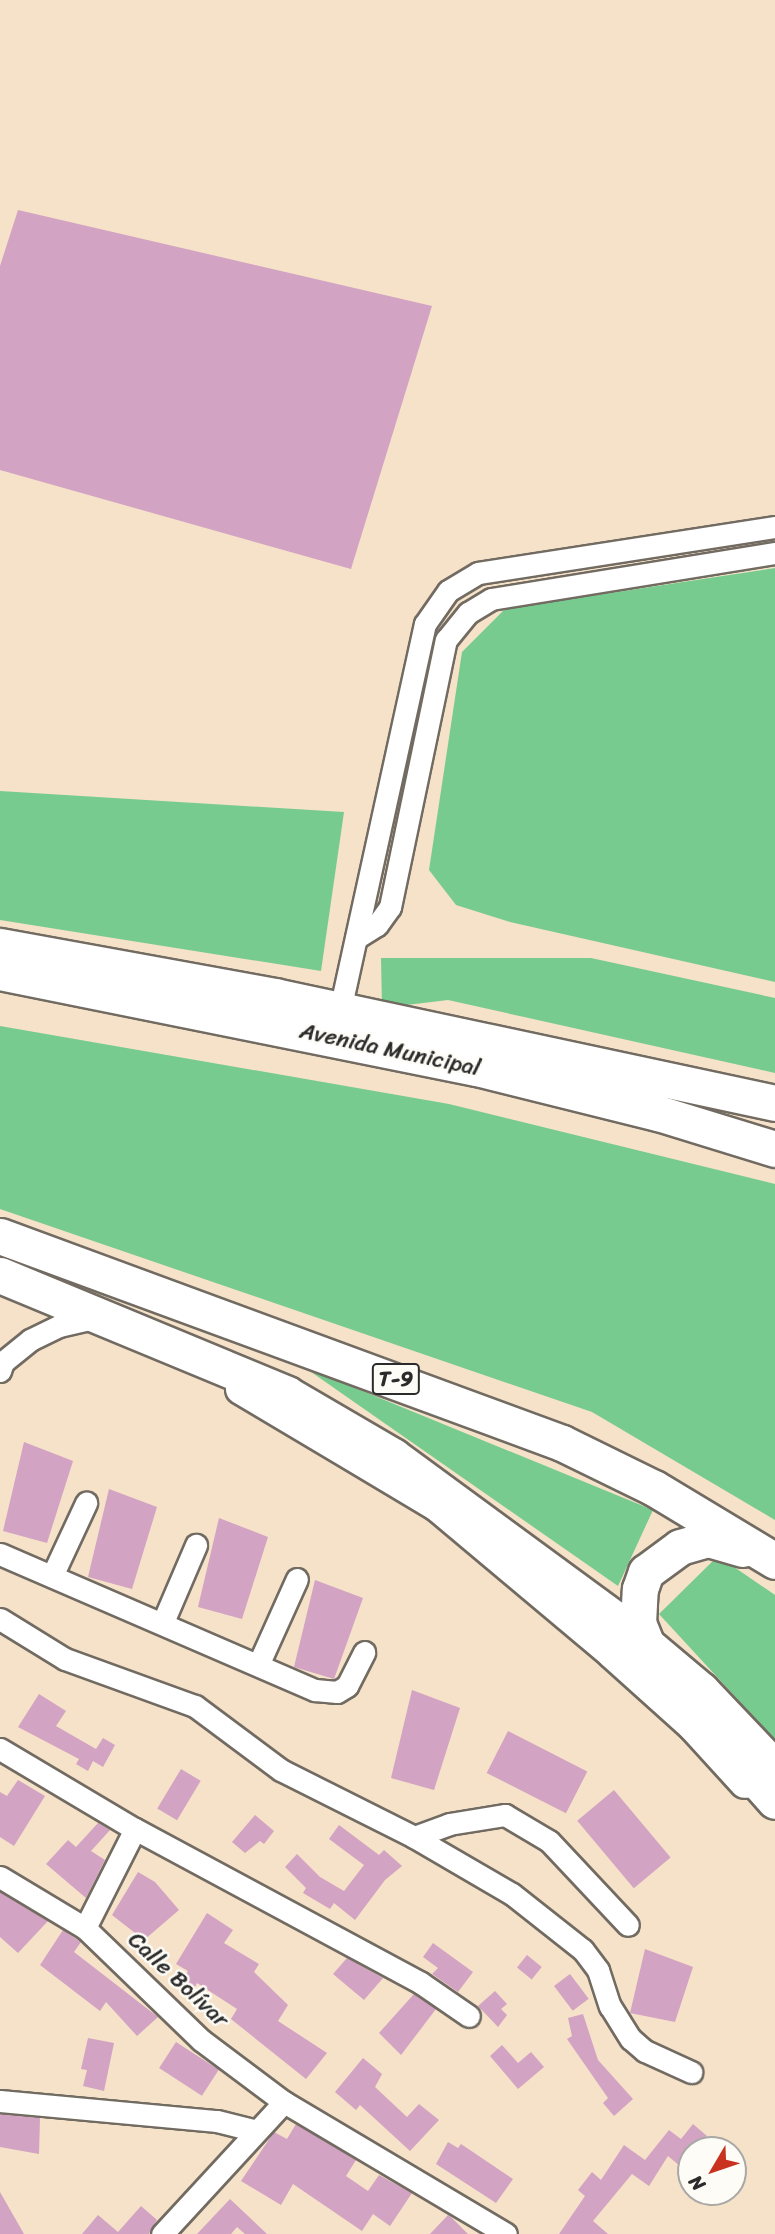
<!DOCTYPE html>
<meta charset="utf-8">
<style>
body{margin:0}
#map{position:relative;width:775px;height:2234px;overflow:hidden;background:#f5e2c9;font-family:Sriracha,sans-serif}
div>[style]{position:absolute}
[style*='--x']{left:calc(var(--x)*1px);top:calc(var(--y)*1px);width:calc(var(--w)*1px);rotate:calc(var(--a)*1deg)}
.green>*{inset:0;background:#77cb8e}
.building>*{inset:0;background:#d2a3c2;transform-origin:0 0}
.roads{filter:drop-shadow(2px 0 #726b62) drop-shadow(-2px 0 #726b62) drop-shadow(0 2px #726b62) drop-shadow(0 -2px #726b62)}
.minor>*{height:21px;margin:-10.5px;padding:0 10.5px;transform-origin:10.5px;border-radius:10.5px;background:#fff}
.secondary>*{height:30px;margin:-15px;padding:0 15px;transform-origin:15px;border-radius:15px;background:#fff}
.trunk>*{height:35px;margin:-17.5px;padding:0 17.5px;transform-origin:17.5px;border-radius:17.5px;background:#fff}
span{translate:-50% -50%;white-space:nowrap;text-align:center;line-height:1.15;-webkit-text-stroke:5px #fdfcf7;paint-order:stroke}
.shield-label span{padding:2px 5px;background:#fdfcf7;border:2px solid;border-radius:5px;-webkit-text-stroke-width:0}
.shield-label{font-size:21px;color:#2b2b2b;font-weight:700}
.street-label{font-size:23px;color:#2b2b2b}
.north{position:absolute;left:677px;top:2136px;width:70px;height:70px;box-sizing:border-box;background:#fdfcf7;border:2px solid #a9a8a5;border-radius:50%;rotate:231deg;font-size:19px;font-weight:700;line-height:28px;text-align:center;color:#2b2b2b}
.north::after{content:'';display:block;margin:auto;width:24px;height:32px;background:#c8321e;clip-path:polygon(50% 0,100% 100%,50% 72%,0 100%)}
</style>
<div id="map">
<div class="green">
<i style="clip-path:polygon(775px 568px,775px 982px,510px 922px,456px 905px,429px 870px,462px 652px,505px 609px)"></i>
<i style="clip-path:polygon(0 791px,344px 812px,321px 971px,0 920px)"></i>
<i style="clip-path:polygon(381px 958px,591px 958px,775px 998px,775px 1073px,448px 1000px,382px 1008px)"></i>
<i style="clip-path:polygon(0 1026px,449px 1104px,775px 1184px,775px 1520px,592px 1412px,0 1209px)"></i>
<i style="clip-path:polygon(304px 1367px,653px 1510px,618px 1586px)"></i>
<i style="clip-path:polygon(718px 1556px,775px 1595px,775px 1740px,659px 1614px)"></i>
</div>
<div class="building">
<i style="clip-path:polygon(18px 210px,432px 306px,351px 569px,0 470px,0 266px)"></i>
<i style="clip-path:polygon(24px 1442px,73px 1461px,47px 1543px,3px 1531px)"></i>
<i style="clip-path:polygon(109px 1489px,157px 1507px,132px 1589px,88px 1577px)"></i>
<i style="clip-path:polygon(219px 1518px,268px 1537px,242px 1619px,198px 1607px)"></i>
<i style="clip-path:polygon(315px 1580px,363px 1598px,334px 1679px,294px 1667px)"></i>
<i style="clip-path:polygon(412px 1690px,460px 1708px,434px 1790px,391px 1778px)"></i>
<i style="clip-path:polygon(39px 1694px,66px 1711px,56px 1726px,96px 1749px,103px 1738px,115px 1745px,103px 1767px,93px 1761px,88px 1771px,76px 1764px,79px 1759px,18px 1727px)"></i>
<i style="left:508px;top:1731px;width:89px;height:47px;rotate:27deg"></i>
<i style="left:181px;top:1769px;width:23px;height:46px;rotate:31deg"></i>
<i style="clip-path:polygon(18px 1780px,45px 1796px,14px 1846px,0 1837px,0 1792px,7px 1796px)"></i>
<i style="left:614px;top:1790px;width:88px;height:48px;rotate:50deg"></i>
<i style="clip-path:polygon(255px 1815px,274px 1831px,264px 1844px,260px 1841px,245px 1853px,232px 1842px)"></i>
<i style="clip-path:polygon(98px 1823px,110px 1830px,91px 1851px,105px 1860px,86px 1898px,46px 1864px,68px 1840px,76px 1847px)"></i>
<i style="clip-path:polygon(339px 1825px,379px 1855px,384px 1850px,402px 1866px,385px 1880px,355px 1920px,334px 1903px,330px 1909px,303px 1893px,306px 1888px,285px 1867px,297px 1854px,320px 1877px,344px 1891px,364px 1865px,329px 1839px)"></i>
<i style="clip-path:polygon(138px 1872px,155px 1882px,179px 1910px,144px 1940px,112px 1915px)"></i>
<i style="clip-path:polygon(0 1892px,48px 1921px,18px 1953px,0 1937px)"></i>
<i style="clip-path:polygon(207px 1913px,233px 1930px,224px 1943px,259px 1964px,254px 1972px,288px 2005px,278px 2021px,327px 2053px,306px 2079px,231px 2019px,237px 2009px,197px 1983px,194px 1989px,181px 1981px,188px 1971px,176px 1964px)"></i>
<i style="clip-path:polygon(63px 1930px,81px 1942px,74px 1952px,158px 2017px,137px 2036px,106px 2002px,100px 2011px,40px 1965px)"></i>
<i style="clip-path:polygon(433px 1943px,473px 1972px,458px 1992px,432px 1974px,438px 1968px,423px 1957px)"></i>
<i style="clip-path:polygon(645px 1949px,693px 1967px,675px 2022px,630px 2013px)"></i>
<i style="left:527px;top:1955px;width:19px;height:16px;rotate:39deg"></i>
<i style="clip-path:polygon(347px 1958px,383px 1978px,364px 2000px,333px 1974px)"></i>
<i style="left:570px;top:1974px;width:31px;height:20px;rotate:53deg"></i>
<i style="clip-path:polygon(495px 1991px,507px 2004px,501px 2009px,507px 2015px,498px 2027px,478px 2006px)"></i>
<i style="clip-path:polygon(414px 1994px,436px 2009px,401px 2055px,379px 2033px)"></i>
<i style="clip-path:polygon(583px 2014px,598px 2060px,633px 2099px,614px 2116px,603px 2103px,608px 2098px,567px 2039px,572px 2036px,568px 2018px)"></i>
<i style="clip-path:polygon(88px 2038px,114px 2043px,104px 2091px,83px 2086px,87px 2070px,81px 2069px)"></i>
<i style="left:176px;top:2042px;width:51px;height:31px;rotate:33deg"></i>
<i style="clip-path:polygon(502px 2045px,518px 2063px,531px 2052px,544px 2067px,518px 2089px,490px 2056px)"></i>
<i style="clip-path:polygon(363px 2058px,382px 2074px,375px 2087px,407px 2117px,419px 2104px,439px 2120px,410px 2151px,360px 2105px,356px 2110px,335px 2092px)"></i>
<i style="clip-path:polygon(0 2114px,40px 2118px,39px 2154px,0 2147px)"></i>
<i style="clip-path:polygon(296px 2124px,356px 2160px,346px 2176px,368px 2191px,379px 2175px,412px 2193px,390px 2226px,373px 2214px,362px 2231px,293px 2184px,281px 2205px,241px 2181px,274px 2132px,287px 2139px)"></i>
<i style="clip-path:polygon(693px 2124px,707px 2136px,681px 2167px,668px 2156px,649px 2186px,632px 2174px,593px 2221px,608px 2234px,559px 2234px,585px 2196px,578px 2190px,592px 2172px,601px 2180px,624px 2145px,645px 2160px,669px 2130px,681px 2139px)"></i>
<i style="clip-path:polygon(448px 2142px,458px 2148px,461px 2144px,513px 2179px,496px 2203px,436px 2164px)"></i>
<i style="clip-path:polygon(0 2192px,24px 2234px,0 2234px)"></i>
<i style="clip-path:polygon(230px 2199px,267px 2234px,245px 2234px,237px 2227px,231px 2234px,197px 2234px)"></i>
<i style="clip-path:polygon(141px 2206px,157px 2220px,149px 2234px,82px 2234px,98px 2215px,118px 2232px)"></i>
<i style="clip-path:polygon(448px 2215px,451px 2217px,468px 2234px,430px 2234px)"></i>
</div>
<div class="roads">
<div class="minor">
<i style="--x:356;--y:938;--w:25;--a:-32"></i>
<i style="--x:377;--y:925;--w:22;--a:-54"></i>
<i style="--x:390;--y:907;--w:273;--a:-78.2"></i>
<i style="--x:446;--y:640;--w:35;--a:-51"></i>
<i style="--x:468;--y:613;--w:27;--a:-31"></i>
<i style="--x:491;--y:599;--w:288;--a:-9.2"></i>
<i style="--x:340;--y:1010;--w:395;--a:-77.6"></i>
<i style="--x:425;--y:624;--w:40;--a:-55.1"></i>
<i style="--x:448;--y:591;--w:35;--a:-31"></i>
<i style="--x:478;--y:573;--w:301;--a:-8.8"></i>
<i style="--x:0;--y:1371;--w:9;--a:-72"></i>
<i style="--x:3;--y:1362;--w:35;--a:-39"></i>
<i style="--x:30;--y:1340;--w:32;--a:-26"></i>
<i style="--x:59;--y:1326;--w:39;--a:-13"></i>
<i style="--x:0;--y:1554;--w:343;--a:23.4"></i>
<i style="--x:315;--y:1690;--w:22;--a:5"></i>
<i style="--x:337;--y:1692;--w:12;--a:-31"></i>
<i style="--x:347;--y:1686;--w:38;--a:-63"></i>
<i style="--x:52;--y:1576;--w:81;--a:-65"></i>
<i style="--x:0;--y:1619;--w:76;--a:31.6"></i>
<i style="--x:65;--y:1659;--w:138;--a:19.9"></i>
<i style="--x:195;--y:1706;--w:107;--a:36.7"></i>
<i style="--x:281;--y:1770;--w:149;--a:26.7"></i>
<i style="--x:414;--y:1837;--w:113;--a:30.2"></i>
<i style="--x:512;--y:1894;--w:90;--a:38.3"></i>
<i style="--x:583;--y:1950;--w:25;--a:53"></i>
<i style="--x:598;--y:1970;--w:38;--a:72"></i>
<i style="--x:610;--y:2006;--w:39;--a:58"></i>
<i style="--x:631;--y:2039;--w:18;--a:41"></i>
<i style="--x:645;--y:2051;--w:51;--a:24.5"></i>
<i style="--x:163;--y:1622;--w:84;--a:-66.8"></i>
<i style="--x:259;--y:1663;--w:92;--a:-65.7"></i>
<i style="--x:0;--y:1749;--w:157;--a:30.7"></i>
<i style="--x:135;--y:1829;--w:111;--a:116.8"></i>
<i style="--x:135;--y:1829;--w:325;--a:28.3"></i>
<i style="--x:421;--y:1983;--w:58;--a:34.5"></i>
<i style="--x:414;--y:1837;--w:37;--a:-20"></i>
<i style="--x:449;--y:1824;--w:57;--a:-9.1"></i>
<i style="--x:505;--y:1815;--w:51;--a:30.6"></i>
<i style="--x:549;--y:1841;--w:115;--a:46.8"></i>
<i style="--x:0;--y:1877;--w:99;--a:31"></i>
<i style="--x:85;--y:1928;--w:161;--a:44"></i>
<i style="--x:201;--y:2040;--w:104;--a:36.8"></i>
<i style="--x:284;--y:2102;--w:180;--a:132.7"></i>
<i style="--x:0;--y:2101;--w:218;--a:5.3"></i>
<i style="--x:217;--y:2121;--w:37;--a:14"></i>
<i style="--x:284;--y:2102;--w:258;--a:30.7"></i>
</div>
<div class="secondary">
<i style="--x:241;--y:1389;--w:228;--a:30.8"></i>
<i style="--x:437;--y:1506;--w:229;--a:40"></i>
<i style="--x:612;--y:1653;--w:109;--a:42"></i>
<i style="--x:693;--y:1726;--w:77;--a:47.6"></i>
</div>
<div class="trunk">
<i style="--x:0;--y:946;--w:280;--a:10.3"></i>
<i style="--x:275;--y:996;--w:511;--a:12.08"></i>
<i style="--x:0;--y:972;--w:487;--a:11.4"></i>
<i style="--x:477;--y:1068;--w:187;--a:14"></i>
<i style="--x:658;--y:1113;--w:122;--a:17.1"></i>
<i style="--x:0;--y:1236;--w:599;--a:20.22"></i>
<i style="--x:562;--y:1443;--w:102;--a:26.1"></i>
<i style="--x:654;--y:1488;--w:141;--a:31.1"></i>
<i style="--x:0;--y:1275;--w:311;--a:22.5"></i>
<i style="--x:287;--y:1394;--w:123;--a:30.3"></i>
<i style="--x:393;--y:1456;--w:290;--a:36.3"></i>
<i style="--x:627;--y:1628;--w:97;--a:40"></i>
<i style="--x:701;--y:1690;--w:108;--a:46.5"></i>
<i style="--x:649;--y:1650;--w:29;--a:-112"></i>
<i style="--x:638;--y:1623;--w:34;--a:-87"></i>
<i style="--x:640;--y:1589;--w:18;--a:-71"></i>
<i style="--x:646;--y:1572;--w:42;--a:-36.3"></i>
<i style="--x:680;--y:1547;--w:29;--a:-16"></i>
<i style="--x:708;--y:1539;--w:36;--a:16"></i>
<i style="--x:735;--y:1756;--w:60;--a:48.4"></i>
</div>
</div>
<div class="shield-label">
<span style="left:396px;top:1379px">T-9</span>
</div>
<div class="street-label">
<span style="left:390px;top:1050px;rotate:12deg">Avenida Municipal</span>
<span style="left:178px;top:1980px;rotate:43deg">Calle Bolívar</span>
</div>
<div class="north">N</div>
</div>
